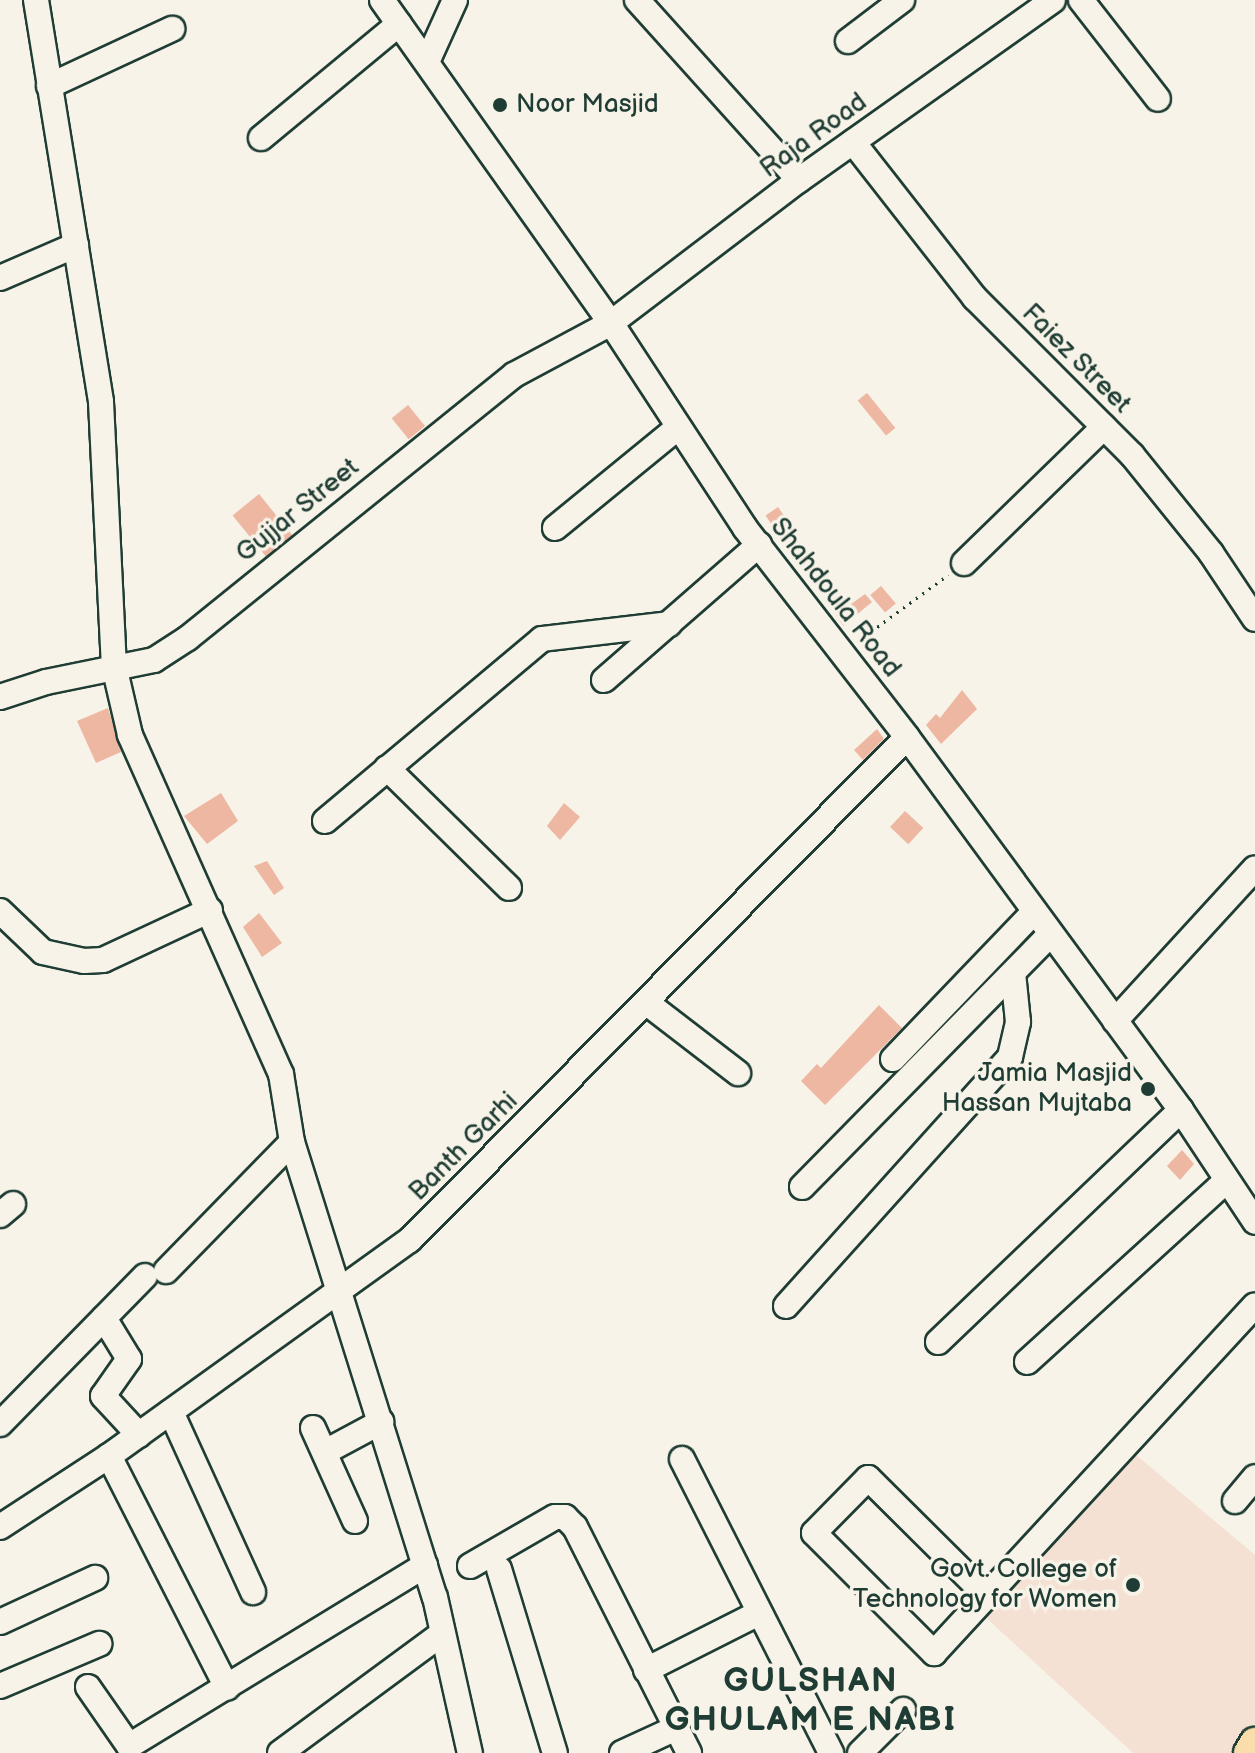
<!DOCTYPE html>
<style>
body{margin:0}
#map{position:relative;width:1255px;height:1753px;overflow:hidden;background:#f7f3e8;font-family:"Balsamiq Sans",sans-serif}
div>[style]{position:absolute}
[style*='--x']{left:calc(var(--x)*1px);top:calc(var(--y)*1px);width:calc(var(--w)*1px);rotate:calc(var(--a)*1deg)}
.built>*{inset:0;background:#f4e1d3}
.building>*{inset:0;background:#edb7a1;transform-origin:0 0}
.path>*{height:3px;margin-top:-1.5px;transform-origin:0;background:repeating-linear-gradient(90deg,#1f3d34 0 2px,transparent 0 8px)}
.roads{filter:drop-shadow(2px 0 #1f3d34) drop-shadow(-2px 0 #1f3d34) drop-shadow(0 2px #1f3d34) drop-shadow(0 -2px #1f3d34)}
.minor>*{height:24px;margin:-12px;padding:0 12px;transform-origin:12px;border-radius:12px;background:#f7f3e8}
.major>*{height:30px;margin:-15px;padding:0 15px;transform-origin:15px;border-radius:15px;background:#fbddab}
.dots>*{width:22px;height:22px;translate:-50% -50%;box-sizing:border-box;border:4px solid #f7f3e8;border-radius:50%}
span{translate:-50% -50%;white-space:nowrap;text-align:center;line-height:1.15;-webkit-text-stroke:7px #f7f3e8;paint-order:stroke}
.poi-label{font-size:26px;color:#1f3d34}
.left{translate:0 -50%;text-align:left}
.right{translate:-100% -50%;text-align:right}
.street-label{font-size:26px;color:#1f3d34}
.district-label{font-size:34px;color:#1f3d34;font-weight:700;letter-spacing:2px}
</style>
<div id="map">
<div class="built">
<i style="clip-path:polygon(1135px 1454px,1255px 1555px,1255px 1724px,1236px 1753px,1133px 1753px,982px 1614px)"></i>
</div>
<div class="building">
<i style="left:867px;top:393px;width:45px;height:12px;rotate:51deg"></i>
<i style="left:408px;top:405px;width:27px;height:21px;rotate:51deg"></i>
<i style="left:259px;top:494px;width:53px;height:34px;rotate:51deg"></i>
<i style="left:778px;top:507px;width:30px;height:15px;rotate:56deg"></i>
<i style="left:881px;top:586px;width:23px;height:14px;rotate:50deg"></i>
<i style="clip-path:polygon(865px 594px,872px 602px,843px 626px,836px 615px)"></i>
<i style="clip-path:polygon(962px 690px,977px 709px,941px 744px,926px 725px,936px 714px,940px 718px)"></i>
<i style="clip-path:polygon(108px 708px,121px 752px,96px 763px,77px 721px)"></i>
<i style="clip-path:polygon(877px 729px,884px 739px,863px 760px,854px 750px)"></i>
<i style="clip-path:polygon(221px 793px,238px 821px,207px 844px,184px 816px)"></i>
<i style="clip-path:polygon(564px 803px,580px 817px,560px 840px,547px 826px)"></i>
<i style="left:905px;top:811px;width:25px;height:22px;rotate:43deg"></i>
<i style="clip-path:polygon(267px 861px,284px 888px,274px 895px,254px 866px)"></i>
<i style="clip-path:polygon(259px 913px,282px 943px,262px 957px,243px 927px)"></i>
<i style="clip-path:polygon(879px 1005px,902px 1028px,825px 1105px,801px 1081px,817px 1064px,821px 1068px)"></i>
<i style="clip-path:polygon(1182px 1150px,1194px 1164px,1180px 1180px,1167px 1166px)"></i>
</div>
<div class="path">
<i style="--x:858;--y:641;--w:112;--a:-36.3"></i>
</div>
<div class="roads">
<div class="minor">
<i style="--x:36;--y:0;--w:407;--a:80.8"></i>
<i style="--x:101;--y:402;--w:264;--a:87.2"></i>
<i style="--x:114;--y:666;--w:71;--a:76.9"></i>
<i style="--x:130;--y:735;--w:371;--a:66"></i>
<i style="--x:281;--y:1074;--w:69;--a:80.8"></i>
<i style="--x:292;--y:1142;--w:477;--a:72.6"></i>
<i style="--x:435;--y:1597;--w:160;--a:77.4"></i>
<i style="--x:382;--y:0;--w:396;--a:54.7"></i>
<i style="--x:611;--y:323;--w:245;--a:56.8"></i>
<i style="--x:745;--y:528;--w:264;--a:52.2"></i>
<i style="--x:907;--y:737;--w:463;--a:53.7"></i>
<i style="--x:1181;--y:1110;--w:134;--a:56.5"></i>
<i style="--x:637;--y:0;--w:242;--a:48"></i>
<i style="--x:1081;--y:0;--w:125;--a:52.1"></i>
<i style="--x:848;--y:41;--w:68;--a:-37.2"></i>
<i style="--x:427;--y:62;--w:68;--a:-65.7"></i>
<i style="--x:49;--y:86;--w:136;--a:-24.9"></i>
<i style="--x:261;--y:138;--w:179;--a:-39.6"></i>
<i style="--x:853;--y:142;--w:198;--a:52"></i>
<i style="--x:975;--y:298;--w:222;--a:45"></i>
<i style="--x:1132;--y:455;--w:126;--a:51.1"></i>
<i style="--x:1211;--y:553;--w:79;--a:56.3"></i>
<i style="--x:0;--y:278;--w:83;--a:-23.5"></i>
<i style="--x:555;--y:528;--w:158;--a:-39.3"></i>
<i style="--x:964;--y:563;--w:195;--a:-44.2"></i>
<i style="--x:604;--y:680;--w:206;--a:-41.1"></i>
<i style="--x:0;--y:697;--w:48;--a:-18.1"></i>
<i style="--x:46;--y:682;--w:110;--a:-11.5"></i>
<i style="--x:154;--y:660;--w:40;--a:-32.9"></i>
<i style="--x:188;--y:638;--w:419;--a:-38.9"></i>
<i style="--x:514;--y:375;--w:110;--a:-28.2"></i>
<i style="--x:611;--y:323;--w:236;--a:-37.3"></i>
<i style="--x:799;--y:180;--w:311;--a:-35.3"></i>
<i style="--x:387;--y:768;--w:171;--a:44.5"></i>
<i style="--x:325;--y:821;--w:283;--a:-40"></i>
<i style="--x:542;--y:639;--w:128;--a:-6.7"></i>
<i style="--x:0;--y:911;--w:59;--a:43.6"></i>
<i style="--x:43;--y:952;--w:42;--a:12.4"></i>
<i style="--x:84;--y:961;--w:19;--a:-3"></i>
<i style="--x:103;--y:960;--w:118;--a:-25"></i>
<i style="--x:647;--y:1003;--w:115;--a:37.6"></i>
<i style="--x:1115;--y:1021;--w:207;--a:-47.5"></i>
<i style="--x:893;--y:1059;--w:204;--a:-46.2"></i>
<i style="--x:802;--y:1187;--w:354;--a:-45.5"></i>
<i style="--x:0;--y:1215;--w:17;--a:-40"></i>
<i style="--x:166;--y:1271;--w:180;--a:-45.7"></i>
<i style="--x:786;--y:1306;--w:335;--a:-48"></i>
<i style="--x:1010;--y:1057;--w:36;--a:-77"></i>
<i style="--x:1018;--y:1022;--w:49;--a:-95.8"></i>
<i style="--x:104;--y:1318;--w:48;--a:58.6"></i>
<i style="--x:129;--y:1359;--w:45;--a:125.1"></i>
<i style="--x:103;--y:1396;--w:53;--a:47.3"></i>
<i style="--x:938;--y:1342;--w:336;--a:-43.7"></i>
<i style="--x:1027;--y:1362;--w:270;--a:-42.3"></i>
<i style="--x:171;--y:1412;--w:198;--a:65.5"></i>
<i style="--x:0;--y:1424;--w:207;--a:-45.6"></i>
<i style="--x:313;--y:1428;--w:102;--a:65.7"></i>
<i style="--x:325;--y:1452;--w:64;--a:-28.2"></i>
<i style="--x:109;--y:1456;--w:260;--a:63"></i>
<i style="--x:682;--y:1459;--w:330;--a:63.1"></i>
<i style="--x:1235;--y:1501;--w:31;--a:-50"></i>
<i style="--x:0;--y:1527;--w:130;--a:-33.1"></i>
<i style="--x:109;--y:1456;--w:370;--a:-35.7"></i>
<i style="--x:410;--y:1240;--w:707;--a:-45.34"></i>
<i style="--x:470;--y:1566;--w:98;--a:-30"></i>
<i style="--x:555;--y:1517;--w:10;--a:0"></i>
<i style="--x:565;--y:1517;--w:14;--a:45"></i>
<i style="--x:575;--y:1527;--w:253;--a:63.2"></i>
<i style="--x:499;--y:1569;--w:192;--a:73.1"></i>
<i style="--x:986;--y:1595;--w:166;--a:-135.2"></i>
<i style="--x:868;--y:1478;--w:77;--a:134.5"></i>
<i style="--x:814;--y:1533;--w:170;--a:45"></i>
<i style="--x:934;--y:1653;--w:473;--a:-47.3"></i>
<i style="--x:0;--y:1622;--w:105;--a:-24.9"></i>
<i style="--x:646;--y:1670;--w:127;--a:-26.8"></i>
<i style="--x:0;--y:1686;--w:108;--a:-23"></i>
<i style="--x:88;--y:1687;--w:72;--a:55.2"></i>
<i style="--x:129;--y:1746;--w:347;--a:-31.4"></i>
<i style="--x:280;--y:1753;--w:202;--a:-36.4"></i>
<i style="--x:622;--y:1753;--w:60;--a:-24.8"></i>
<i style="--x:860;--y:1753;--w:61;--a:-45"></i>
</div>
<div class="major">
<i style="--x:1249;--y:1753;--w:12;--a:-59"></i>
</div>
</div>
<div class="dots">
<i style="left:500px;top:105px;background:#1f3d34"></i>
<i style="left:1148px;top:1089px;background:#1f3d34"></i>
<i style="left:1133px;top:1585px;background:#1f3d34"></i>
</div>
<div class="poi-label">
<span class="left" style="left:516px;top:105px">Noor Masjid</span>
<span class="right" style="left:1132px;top:1089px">Jamia Masjid<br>Hassan Mujtaba</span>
<span class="right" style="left:1117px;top:1585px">Govt. College of<br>Technology for Women</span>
</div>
<div class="street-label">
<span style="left:814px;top:136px;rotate:-36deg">Raja Road</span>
<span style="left:1076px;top:359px;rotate:45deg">Faiez Street</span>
<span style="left:298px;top:511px;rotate:-39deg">Gujjar Street</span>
<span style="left:835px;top:598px;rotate:52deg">Shahdoula Road</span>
<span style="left:464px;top:1147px;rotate:-45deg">Banth Garhi</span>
</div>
<div class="district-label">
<span style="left:811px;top:1700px">GULSHAN<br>GHULAM E NABI</span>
</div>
</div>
